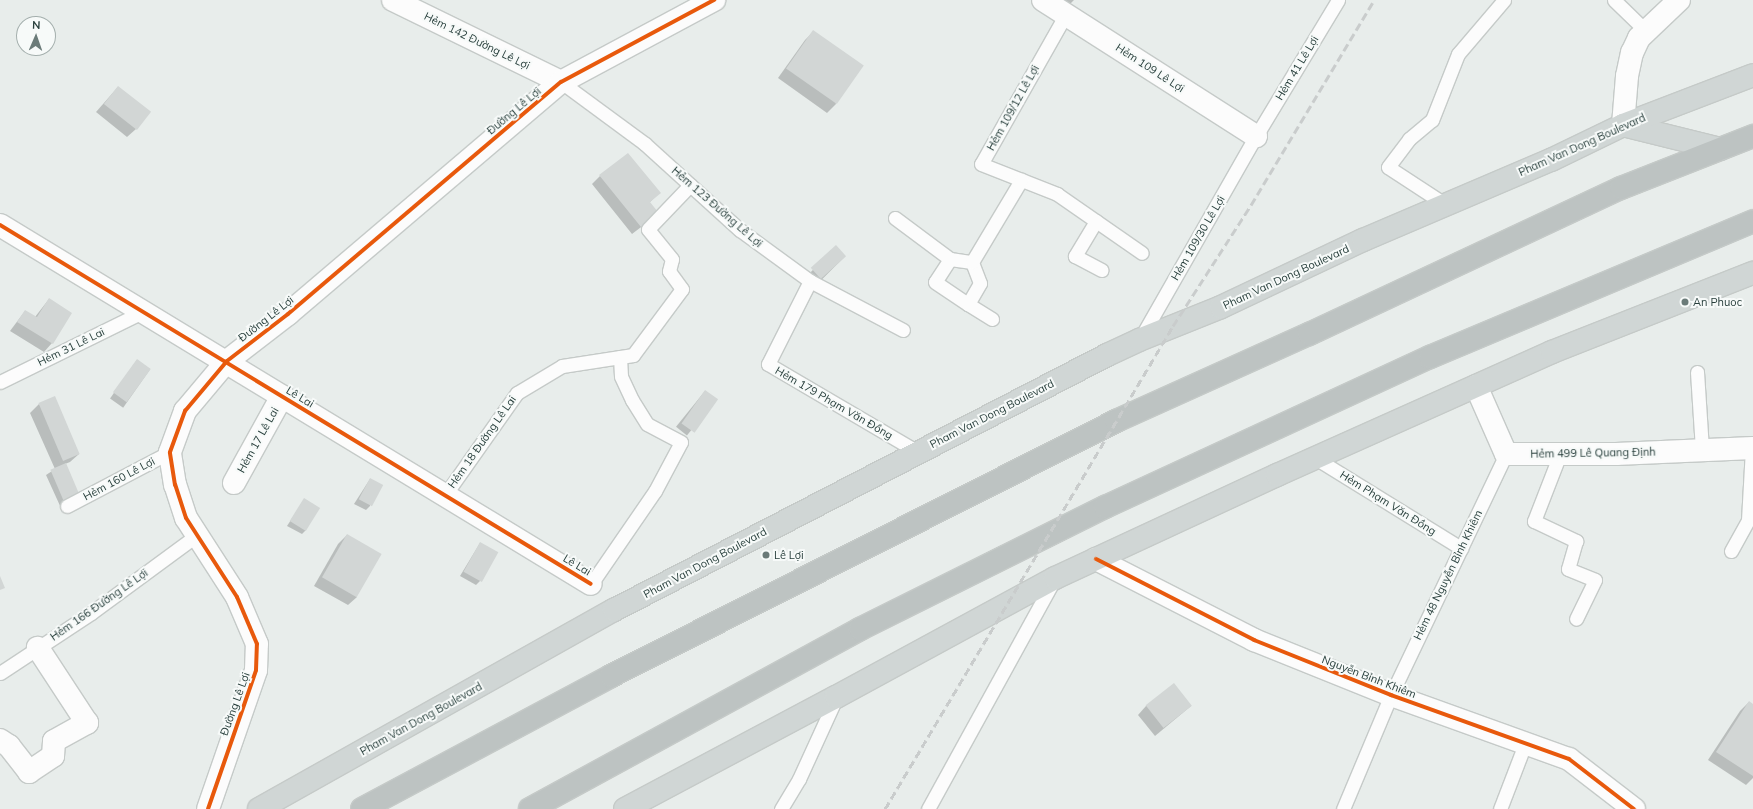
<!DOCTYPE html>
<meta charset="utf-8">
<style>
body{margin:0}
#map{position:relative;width:1753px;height:809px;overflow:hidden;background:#e8edeb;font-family:Mulish,sans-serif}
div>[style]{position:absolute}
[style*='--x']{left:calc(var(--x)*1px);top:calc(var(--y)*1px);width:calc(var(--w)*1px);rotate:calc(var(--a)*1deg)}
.shadow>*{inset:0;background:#0003;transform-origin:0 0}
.building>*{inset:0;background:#d2d6d5;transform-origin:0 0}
.roads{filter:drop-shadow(1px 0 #c5cac8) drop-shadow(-1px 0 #c5cac8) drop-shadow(0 1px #c5cac8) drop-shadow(0 -1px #c5cac8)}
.lane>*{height:13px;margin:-6.5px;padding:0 6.5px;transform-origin:6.5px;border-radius:6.5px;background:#fcfcfc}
.street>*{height:22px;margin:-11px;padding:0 11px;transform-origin:11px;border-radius:11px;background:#fcfcfc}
.secondary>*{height:22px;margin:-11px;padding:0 11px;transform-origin:11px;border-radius:11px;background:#fcfcfc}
.primary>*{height:22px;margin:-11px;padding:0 11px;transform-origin:11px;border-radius:11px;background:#d0d6d5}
.highway>*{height:22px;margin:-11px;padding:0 11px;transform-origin:11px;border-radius:11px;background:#bdc3c2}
.rail>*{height:3px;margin-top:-1.5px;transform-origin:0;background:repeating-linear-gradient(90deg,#c9cccc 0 8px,transparent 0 12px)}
.cycleway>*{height:4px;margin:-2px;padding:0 2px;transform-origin:2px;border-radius:2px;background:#e8590c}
.dots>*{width:11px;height:11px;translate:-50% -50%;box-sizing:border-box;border:2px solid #f7faf9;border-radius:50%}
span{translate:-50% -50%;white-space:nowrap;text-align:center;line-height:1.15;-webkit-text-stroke:4px #f7faf9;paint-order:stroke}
.street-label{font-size:11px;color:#273e3b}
.poi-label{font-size:11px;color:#273e3b}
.left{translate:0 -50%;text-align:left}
.north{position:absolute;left:16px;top:16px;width:40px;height:40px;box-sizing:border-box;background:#f7faf9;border:1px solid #a4afad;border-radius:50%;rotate:2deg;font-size:11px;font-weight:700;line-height:16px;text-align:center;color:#273e3b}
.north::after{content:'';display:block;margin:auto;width:14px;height:18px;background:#6b7b79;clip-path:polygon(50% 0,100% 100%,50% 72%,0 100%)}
</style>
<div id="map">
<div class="shadow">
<i style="clip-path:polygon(1060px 0,1074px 0,1069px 5px)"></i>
<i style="clip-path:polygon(813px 32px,836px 104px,827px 113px,778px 78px,805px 40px)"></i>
<i style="clip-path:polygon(118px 87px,136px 129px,127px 137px,96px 112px)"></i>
<i style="clip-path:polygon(600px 176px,659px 193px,649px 203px,649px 221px,632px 234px,592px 184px)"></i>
<i style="left:836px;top:247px;width:13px;height:38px;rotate:45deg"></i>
<i style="clip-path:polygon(49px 299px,52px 343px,44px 352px,10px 331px,25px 311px,35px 317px)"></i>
<i style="left:137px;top:360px;width:16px;height:47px;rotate:35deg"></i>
<i style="left:705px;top:391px;width:14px;height:46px;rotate:39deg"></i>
<i style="clip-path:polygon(39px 404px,79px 454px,70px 462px,65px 464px,80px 498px,61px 508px,46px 475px,55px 469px,30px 413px)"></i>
<i style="clip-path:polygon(370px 479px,370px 506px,366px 510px,354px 504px)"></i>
<i style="clip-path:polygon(304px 500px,306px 530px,302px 534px,287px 526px)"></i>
<i style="clip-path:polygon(347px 535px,357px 597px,348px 605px,314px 586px,338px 544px)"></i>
<i style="clip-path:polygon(480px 543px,480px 581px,476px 585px,460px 576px)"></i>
<i style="clip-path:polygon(1749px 702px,1753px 705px,1753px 778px,1746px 785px,1708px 760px,1740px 711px)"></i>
<i style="clip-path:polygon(1146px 706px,1191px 706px,1155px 736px,1138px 715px)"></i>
</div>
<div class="building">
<i style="left:813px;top:30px;width:62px;height:47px;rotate:35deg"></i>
<i style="left:118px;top:86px;width:42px;height:23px;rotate:38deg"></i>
<i style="clip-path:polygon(628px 153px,661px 193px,650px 202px,658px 212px,641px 227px,599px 175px)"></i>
<i style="left:836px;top:245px;width:15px;height:34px;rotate:48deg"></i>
<i style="clip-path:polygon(49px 298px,72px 313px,53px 344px,17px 322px,25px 310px,37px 317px)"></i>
<i style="left:137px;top:359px;width:17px;height:41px;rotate:36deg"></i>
<i style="left:705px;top:390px;width:16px;height:41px;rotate:35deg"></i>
<i style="left:55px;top:396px;width:63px;height:18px;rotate:67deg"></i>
<i style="left:66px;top:463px;width:38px;height:17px;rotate:67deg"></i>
<i style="left:370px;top:478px;width:15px;height:24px;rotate:28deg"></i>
<i style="left:304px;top:498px;width:19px;height:27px;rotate:32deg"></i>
<i style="left:347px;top:534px;width:40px;height:50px;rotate:30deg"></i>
<i style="left:480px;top:542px;width:21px;height:34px;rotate:29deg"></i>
<i style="clip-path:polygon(0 576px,5px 588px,0 590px)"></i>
<i style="left:1174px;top:683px;width:29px;height:36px;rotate:52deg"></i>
<i style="clip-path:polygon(1749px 701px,1753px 704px,1753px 776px,1716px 752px)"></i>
</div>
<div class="roads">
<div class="lane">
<i style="--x:1614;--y:0;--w:45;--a:44.1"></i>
<i style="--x:1066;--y:14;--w:172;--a:119.5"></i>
<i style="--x:981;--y:164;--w:82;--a:21.5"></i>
<i style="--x:1057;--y:194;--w:103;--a:34.8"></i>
<i style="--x:561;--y:82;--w:104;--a:36.4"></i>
<i style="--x:645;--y:144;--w:128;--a:42.2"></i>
<i style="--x:740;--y:230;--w:87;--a:36.1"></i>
<i style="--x:810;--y:281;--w:105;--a:27.8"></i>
<i style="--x:1446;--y:205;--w:69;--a:-146.8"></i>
<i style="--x:1388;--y:167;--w:35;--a:-53"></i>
<i style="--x:1409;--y:139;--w:30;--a:-40"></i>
<i style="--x:1432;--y:120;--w:71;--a:-68.5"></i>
<i style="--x:1458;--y:54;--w:71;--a:-49.6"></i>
<i style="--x:895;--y:218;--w:69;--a:36.7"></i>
<i style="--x:950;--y:259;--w:22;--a:8"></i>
<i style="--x:1096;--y:221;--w:41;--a:121"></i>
<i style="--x:1075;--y:256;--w:30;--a:28"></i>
<i style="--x:950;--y:259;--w:27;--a:123"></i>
<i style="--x:935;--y:282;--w:40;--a:34"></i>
<i style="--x:810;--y:281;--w:93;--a:116.8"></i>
<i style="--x:768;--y:364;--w:174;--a:30.4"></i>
<i style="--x:992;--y:319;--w:28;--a:-148"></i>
<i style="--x:968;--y:304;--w:24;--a:-60"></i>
<i style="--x:980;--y:283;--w:22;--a:-111"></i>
<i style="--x:972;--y:262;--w:96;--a:-59.1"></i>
<i style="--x:1140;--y:339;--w:234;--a:-60.3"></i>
<i style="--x:1256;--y:136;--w:159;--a:-58.9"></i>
<i style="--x:1697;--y:372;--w:77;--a:86.3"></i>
<i style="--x:0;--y:382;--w:158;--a:-26.2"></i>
<i style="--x:1560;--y:454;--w:72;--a:111.2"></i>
<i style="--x:1534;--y:521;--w:47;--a:25.5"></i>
<i style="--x:1576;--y:541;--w:29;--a:106"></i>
<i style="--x:1568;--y:569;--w:29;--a:22"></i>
<i style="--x:1595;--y:580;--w:43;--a:116"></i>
<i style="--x:1315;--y:458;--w:172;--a:31.7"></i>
<i style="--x:445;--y:495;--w:125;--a:-54.8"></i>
<i style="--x:517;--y:393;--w:52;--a:-31"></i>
<i style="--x:562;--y:366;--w:72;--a:-8.8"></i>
<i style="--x:633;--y:355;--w:82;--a:-53.4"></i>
<i style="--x:682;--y:289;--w:22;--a:-126"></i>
<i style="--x:669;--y:271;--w:12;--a:-76"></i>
<i style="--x:672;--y:259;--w:38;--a:-129"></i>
<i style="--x:648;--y:229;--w:61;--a:-46.3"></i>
<i style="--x:67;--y:506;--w:116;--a:-27.7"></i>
<i style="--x:1731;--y:551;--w:35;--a:-61"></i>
<i style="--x:1748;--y:520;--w:72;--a:-86.8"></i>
<i style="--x:591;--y:584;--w:113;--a:-55.5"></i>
<i style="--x:655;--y:491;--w:55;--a:-62"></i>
<i style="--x:681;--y:442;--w:38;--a:-152"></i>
<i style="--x:647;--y:424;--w:28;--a:-122"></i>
<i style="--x:632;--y:400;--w:26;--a:-115"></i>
<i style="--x:621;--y:376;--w:19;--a:-93"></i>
<i style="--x:0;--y:673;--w:109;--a:-33.4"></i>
<i style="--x:91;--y:613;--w:132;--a:-36.3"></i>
<i style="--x:781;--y:809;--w:35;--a:-59"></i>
<i style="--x:799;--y:779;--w:89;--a:-65.4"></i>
<i style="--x:928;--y:809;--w:261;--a:-61.2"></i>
<i style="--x:1343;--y:809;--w:124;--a:-67.2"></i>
<i style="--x:1391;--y:695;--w:267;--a:-64.5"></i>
<i style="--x:1500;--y:809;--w:70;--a:-69"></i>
</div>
<div class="street">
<i style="--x:393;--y:0;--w:187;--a:26"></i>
<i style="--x:1043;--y:0;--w:253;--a:32.6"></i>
<i style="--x:1623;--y:125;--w:49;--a:-85.3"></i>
<i style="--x:1627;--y:76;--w:24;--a:-78"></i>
<i style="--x:1632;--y:53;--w:17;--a:-65"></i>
<i style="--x:1639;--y:38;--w:55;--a:-43.5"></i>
<i style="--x:0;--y:225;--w:691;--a:31.28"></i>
<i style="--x:1476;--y:386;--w:74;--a:66.2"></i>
<i style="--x:1506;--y:454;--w:110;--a:0"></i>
<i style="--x:1616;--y:454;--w:137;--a:-2.5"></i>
<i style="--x:234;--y:483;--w:99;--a:-61.1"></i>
<i style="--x:0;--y:740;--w:11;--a:34"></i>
<i style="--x:9;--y:746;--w:33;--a:52"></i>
<i style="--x:29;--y:772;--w:29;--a:-34"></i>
<i style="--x:53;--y:756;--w:15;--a:-86"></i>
<i style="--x:54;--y:741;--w:38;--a:-29"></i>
<i style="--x:87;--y:723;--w:90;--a:-123.2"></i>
<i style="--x:208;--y:809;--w:147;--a:-70.9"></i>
<i style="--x:256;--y:670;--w:26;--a:-88"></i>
<i style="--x:257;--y:644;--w:51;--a:-113.1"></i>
<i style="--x:237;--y:597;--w:94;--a:-122.8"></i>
<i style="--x:186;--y:518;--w:35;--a:-108"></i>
<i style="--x:175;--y:485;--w:33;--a:-99"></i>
<i style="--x:170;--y:452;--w:44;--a:-69.9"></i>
<i style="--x:185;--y:411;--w:65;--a:-50"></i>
<i style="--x:227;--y:361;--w:77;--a:-37.6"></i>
<i style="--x:288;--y:314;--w:358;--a:-40.4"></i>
<i style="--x:561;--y:82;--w:174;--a:-28.2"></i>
</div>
<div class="secondary">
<i style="--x:1096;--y:559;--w:178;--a:27.1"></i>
<i style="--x:1254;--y:640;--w:148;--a:21.9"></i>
<i style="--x:1391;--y:695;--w:189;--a:19.8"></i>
<i style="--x:1569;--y:759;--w:82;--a:37.6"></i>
</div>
<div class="primary">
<i style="--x:1623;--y:125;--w:100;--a:13.9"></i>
<i style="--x:259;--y:809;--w:407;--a:-29.3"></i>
<i style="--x:614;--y:610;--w:555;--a:-27.35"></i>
<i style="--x:1107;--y:355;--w:35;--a:-25"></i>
<i style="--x:1139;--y:340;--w:88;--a:-21.9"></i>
<i style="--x:1221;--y:307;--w:157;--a:-25.3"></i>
<i style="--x:1363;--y:240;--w:204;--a:-23.1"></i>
<i style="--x:1551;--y:160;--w:80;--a:-25.9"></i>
<i style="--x:1623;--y:125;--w:139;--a:-21"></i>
<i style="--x:625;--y:809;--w:239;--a:-28"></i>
<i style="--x:836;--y:697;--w:249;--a:-28.5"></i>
<i style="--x:1055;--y:578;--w:245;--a:-24.9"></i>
<i style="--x:1277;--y:475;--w:301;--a:-24.1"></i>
<i style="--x:1552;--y:352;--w:216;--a:-21.5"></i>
</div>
<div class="highway">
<i style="--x:362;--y:809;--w:282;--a:-28.1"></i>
<i style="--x:611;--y:676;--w:566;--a:-26.79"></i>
<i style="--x:1116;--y:421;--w:212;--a:-24.3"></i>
<i style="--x:1309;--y:334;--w:344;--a:-25.1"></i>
<i style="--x:1621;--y:188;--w:142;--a:-21.5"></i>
<i style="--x:530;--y:809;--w:376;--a:-28.6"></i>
<i style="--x:860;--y:629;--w:274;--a:-26.5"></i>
<i style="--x:1105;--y:507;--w:358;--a:-24.8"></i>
<i style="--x:1430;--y:357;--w:350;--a:-22.8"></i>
</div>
</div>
<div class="rail">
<i style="--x:885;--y:809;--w:562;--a:-59.19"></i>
<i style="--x:1173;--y:326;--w:144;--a:-57.2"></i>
<i style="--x:1251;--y:205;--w:239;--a:-59"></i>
</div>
<div class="cycleway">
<i style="--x:0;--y:225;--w:691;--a:31.28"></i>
<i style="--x:1096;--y:559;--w:178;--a:27.1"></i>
<i style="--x:1254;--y:640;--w:148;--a:21.9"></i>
<i style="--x:1391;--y:695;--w:189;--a:19.8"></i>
<i style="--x:1569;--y:759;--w:82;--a:37.6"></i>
<i style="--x:208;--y:809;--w:147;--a:-70.9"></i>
<i style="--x:256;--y:670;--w:26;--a:-88"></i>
<i style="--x:257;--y:644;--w:51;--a:-113.1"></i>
<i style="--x:237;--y:597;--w:94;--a:-122.8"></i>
<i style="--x:186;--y:518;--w:35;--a:-108"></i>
<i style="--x:175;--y:485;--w:33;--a:-99"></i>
<i style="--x:170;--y:452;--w:44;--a:-69.9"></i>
<i style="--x:185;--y:411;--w:65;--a:-50"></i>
<i style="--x:227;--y:361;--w:77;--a:-37.6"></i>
<i style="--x:288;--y:314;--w:358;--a:-40.4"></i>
<i style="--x:561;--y:82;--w:174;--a:-28.2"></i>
</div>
<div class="dots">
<i style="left:1685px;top:302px;background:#6b7b79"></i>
<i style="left:766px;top:555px;background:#6b7b79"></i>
</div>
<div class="street-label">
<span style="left:477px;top:41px;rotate:26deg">Hẻm 142 Đường Lê Lợi</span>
<span style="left:1150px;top:68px;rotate:33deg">Hẻm 109 Lê Lợi</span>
<span style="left:1297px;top:68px;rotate:-59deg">Hẻm 41 Lê Lợi</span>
<span style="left:1013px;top:108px;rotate:-61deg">Hẻm 109/12 Lê Lợi</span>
<span style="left:514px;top:111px;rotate:-40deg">Đường Lê Lợi</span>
<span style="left:1582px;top:145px;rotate:-24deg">Pham Van Dong Boulevard</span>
<span style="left:717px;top:207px;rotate:41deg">Hẻm 123 Đường Lê Lợi</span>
<span style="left:1198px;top:238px;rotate:-60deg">Hẻm 109/30 Lê Lợi</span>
<span style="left:1286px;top:277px;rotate:-25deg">Pham Van Dong Boulevard</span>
<span style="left:266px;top:319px;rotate:-38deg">Đường Lê Lợi</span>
<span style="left:71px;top:347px;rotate:-26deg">Hẻm 31 Lê Lai</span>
<span style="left:300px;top:397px;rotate:31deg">Lê Lai</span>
<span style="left:834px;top:403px;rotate:30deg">Hẻm 179 Phạm Văn Đồng</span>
<span style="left:992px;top:414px;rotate:-27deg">Pham Van Dong Boulevard</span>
<span style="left:258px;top:440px;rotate:-61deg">Hẻm 17 Lê Lai</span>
<span style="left:482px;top:442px;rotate:-55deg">Hẻm 18 Đường Lê Lai</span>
<span style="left:1593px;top:453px;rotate:-1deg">Hẻm 499 Lê Quang Định</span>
<span style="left:119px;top:479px;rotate:-28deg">Hẻm 160 Lê Lợi</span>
<span style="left:1388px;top:503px;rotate:32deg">Hẻm Phạm Văn Đồng</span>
<span style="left:705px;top:563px;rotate:-28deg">Pham Van Dong Boulevard</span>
<span style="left:577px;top:565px;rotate:31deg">Lê Lai</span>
<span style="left:1448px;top:575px;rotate:-64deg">Hẻm 48 Nguyễn Bỉnh Khiêm</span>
<span style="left:99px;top:605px;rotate:-35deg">Hẻm 166 Đường Lê Lợi</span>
<span style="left:1369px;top:677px;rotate:21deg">Nguyễn Bỉnh Khiêm</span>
<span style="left:235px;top:704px;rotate:-70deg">Đường Lê Lợi</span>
<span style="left:421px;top:719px;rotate:-29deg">Pham Van Dong Boulevard</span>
</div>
<div class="poi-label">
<span class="left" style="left:1693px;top:302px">An Phuoc</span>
<span class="left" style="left:774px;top:555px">Lê Lợi</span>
</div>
<div class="north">N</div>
</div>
